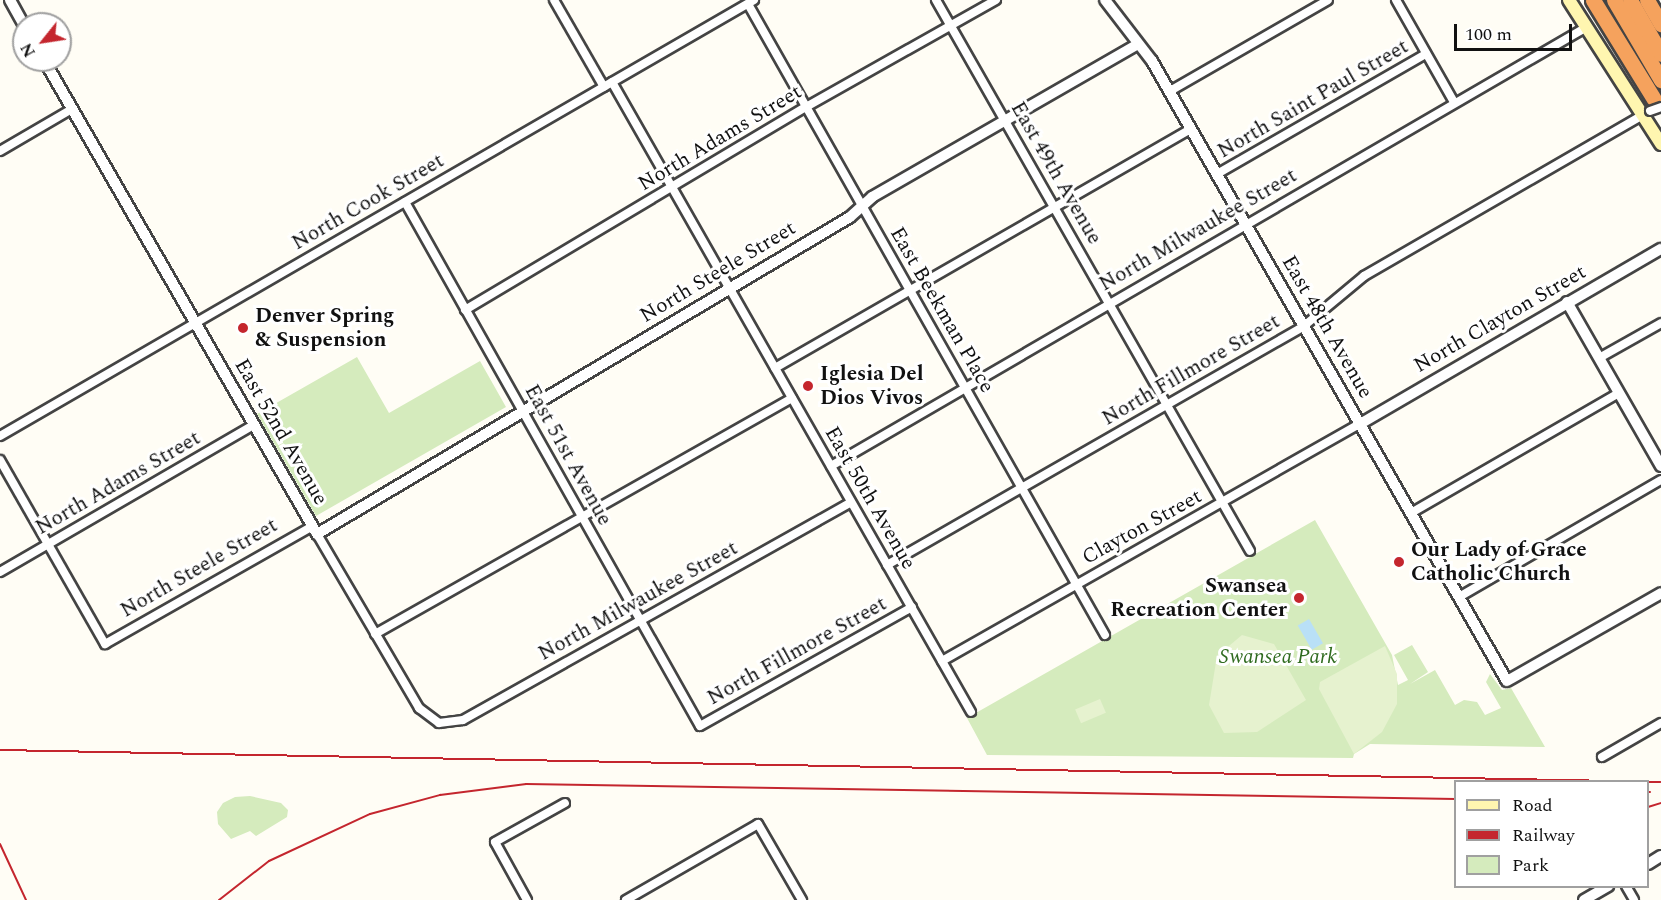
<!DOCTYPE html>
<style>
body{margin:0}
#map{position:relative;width:1661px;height:900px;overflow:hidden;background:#fffdf5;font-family:Spectral,serif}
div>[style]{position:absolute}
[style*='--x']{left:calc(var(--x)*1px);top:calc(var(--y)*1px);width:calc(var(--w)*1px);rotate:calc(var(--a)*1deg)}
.green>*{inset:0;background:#d5ebbd}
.pitch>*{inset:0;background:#e6f2cf;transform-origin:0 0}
.water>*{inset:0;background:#b9e0f7;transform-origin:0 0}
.roads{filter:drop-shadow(2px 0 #444) drop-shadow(-2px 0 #444) drop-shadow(0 2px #444) drop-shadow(0 -2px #444)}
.minor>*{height:8px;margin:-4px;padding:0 4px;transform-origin:4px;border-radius:4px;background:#fff}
.tertiary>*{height:10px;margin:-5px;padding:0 5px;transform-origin:5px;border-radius:5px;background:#fff}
.secondary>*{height:12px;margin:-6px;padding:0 6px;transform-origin:6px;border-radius:6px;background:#fff6b0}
.motorway>*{height:15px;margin:-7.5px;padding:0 7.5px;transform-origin:7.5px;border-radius:7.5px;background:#f5a25d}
.rail>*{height:2px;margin:-1px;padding:0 1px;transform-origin:1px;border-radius:1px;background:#c4262e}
.bridges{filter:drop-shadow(2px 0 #444) drop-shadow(-2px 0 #444) drop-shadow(0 2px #444) drop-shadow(0 -2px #444)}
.minor-bridge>*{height:8px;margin:-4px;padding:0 4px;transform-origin:4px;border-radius:4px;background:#fff}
.dots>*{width:16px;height:16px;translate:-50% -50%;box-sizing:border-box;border:3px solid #fff;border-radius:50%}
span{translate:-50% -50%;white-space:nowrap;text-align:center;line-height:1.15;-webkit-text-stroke:6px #fff;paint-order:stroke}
.street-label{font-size:21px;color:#111}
.poi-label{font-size:21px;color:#111;font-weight:700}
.left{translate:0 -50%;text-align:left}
.right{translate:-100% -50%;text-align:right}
.park-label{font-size:21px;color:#2f6b1f;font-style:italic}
.legend{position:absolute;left:1454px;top:780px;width:195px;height:108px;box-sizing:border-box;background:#fff;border:2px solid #a0a0a0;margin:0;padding:8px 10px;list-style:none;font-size:18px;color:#111}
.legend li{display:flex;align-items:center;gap:12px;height:30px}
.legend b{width:30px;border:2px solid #a0a0a0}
.north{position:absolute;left:12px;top:12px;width:60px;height:60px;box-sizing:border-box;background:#fff;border:2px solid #a0a0a0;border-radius:50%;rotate:240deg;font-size:16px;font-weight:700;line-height:24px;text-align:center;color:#111}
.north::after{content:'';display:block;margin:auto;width:21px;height:27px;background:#c4262e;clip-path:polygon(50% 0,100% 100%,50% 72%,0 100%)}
.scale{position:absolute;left:1454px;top:24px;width:118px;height:27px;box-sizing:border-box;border:3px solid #111;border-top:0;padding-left:8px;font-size:18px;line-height:21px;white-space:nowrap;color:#111;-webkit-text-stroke:4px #fff;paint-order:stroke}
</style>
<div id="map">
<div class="green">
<i style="clip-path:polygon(357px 357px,389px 413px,480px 361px,506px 407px,316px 516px,257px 414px)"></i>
<i style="clip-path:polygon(1315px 520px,1392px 655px,1398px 685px,1408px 680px,1394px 655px,1412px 645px,1428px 672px,1410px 684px,1435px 670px,1455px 705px,1464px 700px,1477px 702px,1485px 715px,1501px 708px,1486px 682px,1490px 674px,1502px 690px,1511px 688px,1545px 747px,1370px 744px,1354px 754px,1353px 758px,987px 755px,967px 718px)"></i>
<i style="clip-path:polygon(250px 796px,281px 803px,288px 810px,287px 817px,256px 836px,250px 831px,231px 839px,218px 824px,217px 812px,223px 803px,235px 797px)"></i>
</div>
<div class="pitch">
<i style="clip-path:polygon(1242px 635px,1274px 644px,1306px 700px,1257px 732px,1224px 733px,1209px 705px,1217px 656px)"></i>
<i style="clip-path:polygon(1385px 646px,1397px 674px,1397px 704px,1382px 732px,1354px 754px,1319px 689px,1320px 682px)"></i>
<i style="left:1100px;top:699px;width:15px;height:27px;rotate:67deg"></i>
</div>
<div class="water">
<i style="left:1309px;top:619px;width:28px;height:13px;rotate:60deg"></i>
</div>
<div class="roads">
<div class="minor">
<i style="--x:554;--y:0;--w:100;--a:60.1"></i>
<i style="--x:936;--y:0;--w:634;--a:60.32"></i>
<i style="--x:1396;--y:0;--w:117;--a:60.4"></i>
<i style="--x:748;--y:4;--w:725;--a:60.5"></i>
<i style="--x:612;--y:82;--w:725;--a:60.32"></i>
<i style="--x:1170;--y:91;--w:182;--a:-29.9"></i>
<i style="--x:0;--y:151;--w:83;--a:-30.3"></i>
<i style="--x:1217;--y:174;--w:241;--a:-29.9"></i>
<i style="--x:405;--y:202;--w:601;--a:60.62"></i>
<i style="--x:700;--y:726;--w:243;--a:-29.3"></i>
<i style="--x:465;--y:310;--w:397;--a:-30.8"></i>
<i style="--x:806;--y:107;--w:218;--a:-29.4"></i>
<i style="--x:1599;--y:358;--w:71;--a:-29.4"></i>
<i style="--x:775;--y:368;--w:480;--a:-29.9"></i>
<i style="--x:0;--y:436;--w:871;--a:-30.04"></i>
<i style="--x:0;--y:460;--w:212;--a:60.3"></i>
<i style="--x:105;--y:644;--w:239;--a:-29.6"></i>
<i style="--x:831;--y:466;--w:872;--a:-30.15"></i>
<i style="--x:1411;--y:513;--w:240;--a:-30"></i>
<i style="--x:317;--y:534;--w:202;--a:59.6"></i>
<i style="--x:419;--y:708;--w:25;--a:37"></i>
<i style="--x:439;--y:723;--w:24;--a:-7"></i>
<i style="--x:463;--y:720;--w:445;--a:-29.3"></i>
<i style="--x:887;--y:565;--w:481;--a:-29.8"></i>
<i style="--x:1304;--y:326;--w:78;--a:-39.8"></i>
<i style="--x:1364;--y:276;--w:326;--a:-30"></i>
<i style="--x:0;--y:572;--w:293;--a:-30.1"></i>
<i style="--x:1459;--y:597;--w:233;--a:-30.1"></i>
<i style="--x:375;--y:634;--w:479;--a:-29.5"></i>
<i style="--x:942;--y:661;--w:481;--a:-29.6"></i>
<i style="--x:1602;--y:757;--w:68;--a:-30"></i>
<i style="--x:1626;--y:886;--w:16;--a:60"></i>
<i style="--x:527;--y:900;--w:66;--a:-118.9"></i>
<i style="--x:495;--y:842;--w:80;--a:-29.1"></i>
<i style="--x:626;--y:900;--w:152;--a:-29.9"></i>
<i style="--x:758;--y:824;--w:88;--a:59.9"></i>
</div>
<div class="tertiary">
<i style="--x:10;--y:0;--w:29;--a:61"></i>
<i style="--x:1105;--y:0;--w:77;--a:52.4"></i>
<i style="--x:1152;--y:61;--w:714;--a:60.21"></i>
<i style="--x:1507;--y:681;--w:177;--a:-29.7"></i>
<i style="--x:44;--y:60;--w:547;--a:60.06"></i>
<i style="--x:317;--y:534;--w:620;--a:-30.74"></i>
<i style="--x:850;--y:217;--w:30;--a:-42"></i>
<i style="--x:872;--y:197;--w:307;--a:-29.9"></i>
<i style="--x:1567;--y:302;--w:189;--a:60.2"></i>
<i style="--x:1360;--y:424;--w:348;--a:-30.2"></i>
<i style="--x:1648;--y:864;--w:15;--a:-32"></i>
<i style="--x:1584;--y:900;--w:28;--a:-30"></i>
</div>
<div class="secondary">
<i style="--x:1569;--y:0;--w:171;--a:57.4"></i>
</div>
<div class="motorway">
<i style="--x:1593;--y:0;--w:116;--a:58.4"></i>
<i style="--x:1614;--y:0;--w:93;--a:59.6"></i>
<i style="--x:1630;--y:0;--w:62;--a:60.1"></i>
<i style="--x:1647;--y:0;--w:28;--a:60"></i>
</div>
</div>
<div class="rail">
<i style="--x:0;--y:750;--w:1661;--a:1.1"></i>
<i style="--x:1648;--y:792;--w:2;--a:0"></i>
<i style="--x:1648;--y:807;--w:14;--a:-17"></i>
<i style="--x:0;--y:844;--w:62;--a:65.1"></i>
<i style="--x:219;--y:900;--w:63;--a:-38"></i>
<i style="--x:269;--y:861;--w:111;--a:-25"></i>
<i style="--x:370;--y:814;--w:73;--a:-15.2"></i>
<i style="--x:440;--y:795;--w:87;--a:-7.3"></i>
<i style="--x:526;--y:784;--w:930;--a:0.92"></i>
</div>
<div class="bridges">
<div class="minor-bridge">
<i style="--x:1650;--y:111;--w:12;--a:-20"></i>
</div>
</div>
<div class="dots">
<i style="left:243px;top:328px;background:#c4262e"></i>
<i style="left:808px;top:386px;background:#c4262e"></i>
<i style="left:1399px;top:562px;background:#c4262e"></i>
<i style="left:1299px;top:598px;background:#c4262e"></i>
</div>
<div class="street-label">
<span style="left:1313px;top:99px;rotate:-30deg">North Saint Paul Street</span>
<span style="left:720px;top:138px;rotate:-31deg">North Adams Street</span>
<span style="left:1056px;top:173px;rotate:60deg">East 49th Avenue</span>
<span style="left:368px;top:202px;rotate:-30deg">North Cook Street</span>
<span style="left:1198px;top:230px;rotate:-30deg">North Milwaukee Street</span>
<span style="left:718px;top:272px;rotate:-31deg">North Steele Street</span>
<span style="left:942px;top:310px;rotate:60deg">East Beekman Place</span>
<span style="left:1500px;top:319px;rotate:-30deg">North Clayton Street</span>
<span style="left:1327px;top:327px;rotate:60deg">East 48th Avenue</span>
<span style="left:1191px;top:370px;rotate:-30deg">North Fillmore Street</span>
<span style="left:281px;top:432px;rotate:60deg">East 52nd Avenue</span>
<span style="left:568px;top:455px;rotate:61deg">East 51st Avenue</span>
<span style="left:118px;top:483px;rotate:-30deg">North Adams Street</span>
<span style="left:870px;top:498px;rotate:60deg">East 50th Avenue</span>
<span style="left:1142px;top:527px;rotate:-29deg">Clayton Street</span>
<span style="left:199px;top:568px;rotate:-30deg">North Steele Street</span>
<span style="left:638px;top:601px;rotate:-29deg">North Milwaukee Street</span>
<span style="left:797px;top:651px;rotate:-29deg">North Fillmore Street</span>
</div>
<div class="poi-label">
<span class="left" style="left:255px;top:328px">Denver Spring<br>&amp; Suspension</span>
<span class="left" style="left:820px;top:386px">Iglesia Del<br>Dios Vivos</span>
<span class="left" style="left:1411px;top:562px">Our Lady of Grace<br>Catholic Church</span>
<span class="right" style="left:1287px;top:598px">Swansea<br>Recreation Center</span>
</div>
<div class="park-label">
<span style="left:1278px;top:657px">Swansea Park</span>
</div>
<ul class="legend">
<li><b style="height:8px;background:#fff6b0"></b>Road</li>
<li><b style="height:8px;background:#c4262e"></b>Railway</li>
<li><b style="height:16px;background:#d5ebbd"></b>Park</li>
</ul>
<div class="north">N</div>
<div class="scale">100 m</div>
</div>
